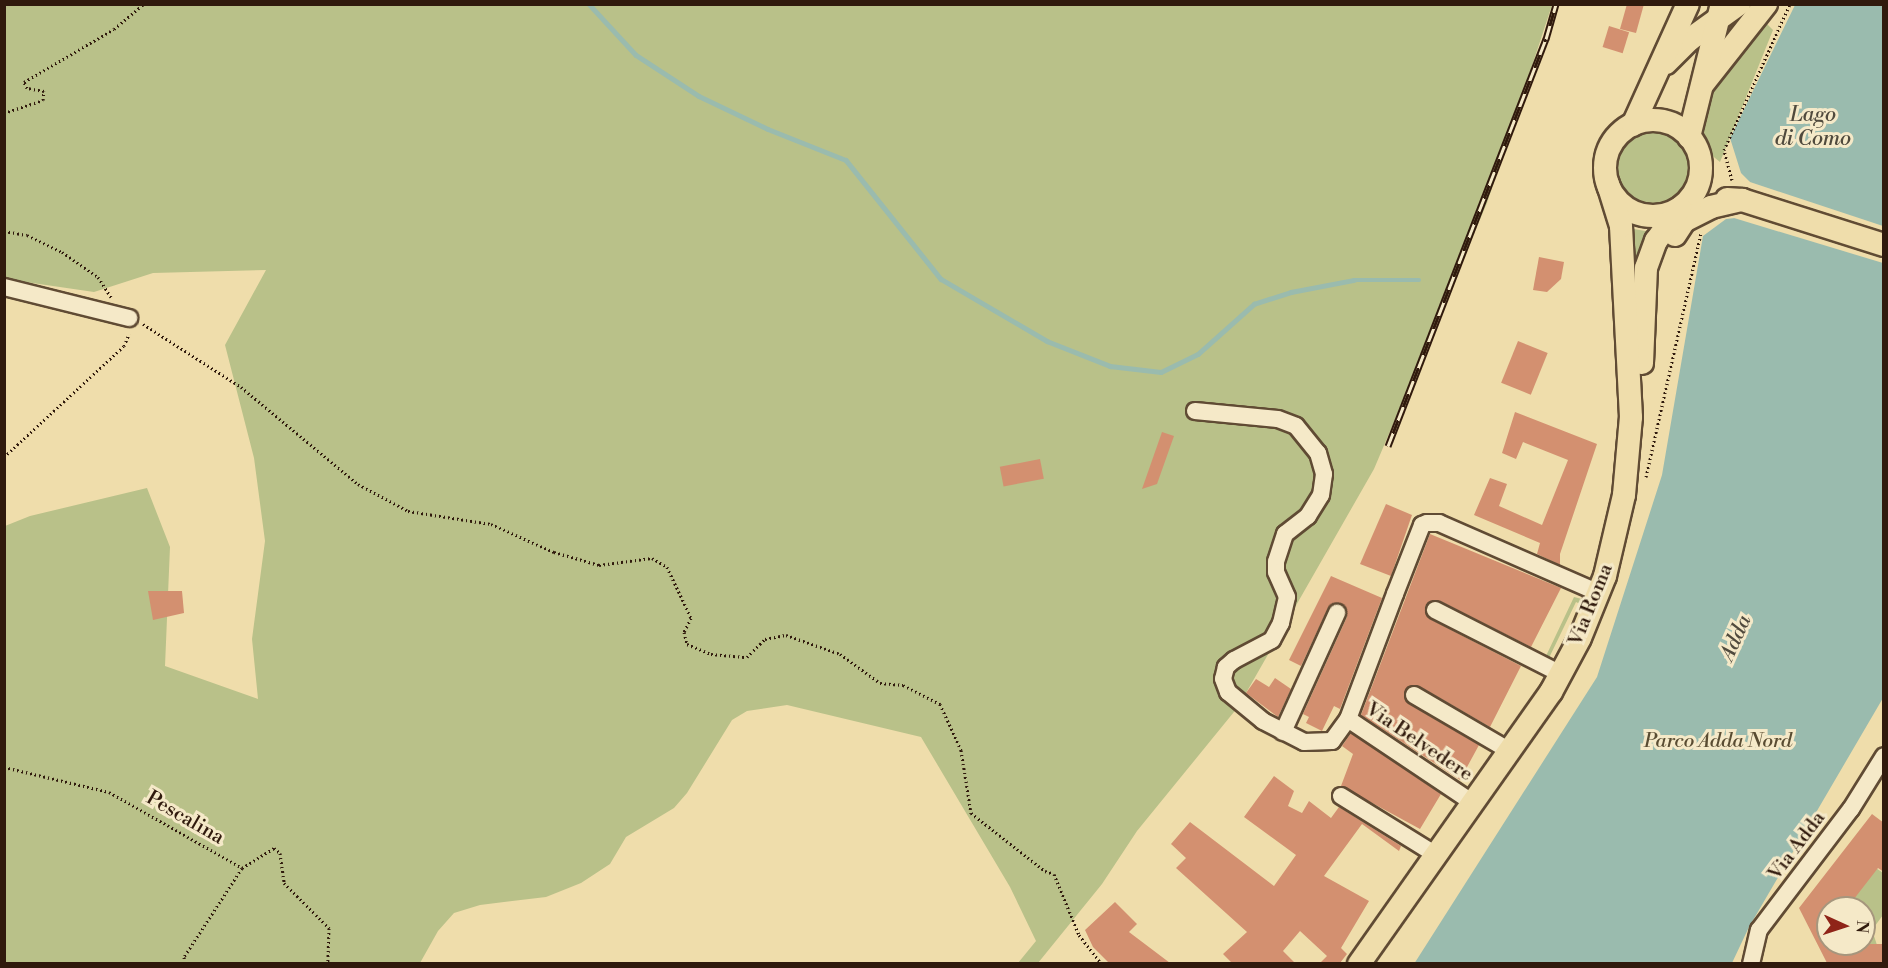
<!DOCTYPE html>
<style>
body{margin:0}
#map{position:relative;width:1888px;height:968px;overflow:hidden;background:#efddab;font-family:"Libre Bodoni",serif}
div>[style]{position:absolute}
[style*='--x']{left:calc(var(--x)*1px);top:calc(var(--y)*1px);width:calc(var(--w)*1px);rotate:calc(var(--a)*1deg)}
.green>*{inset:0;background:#b9c189}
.round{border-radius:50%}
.water>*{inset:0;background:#9abbae}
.pier>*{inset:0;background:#efddab}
.stream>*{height:4.5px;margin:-2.25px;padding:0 2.25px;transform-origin:2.25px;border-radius:2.25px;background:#9abbae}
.building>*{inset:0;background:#d39070;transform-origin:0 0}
.path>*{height:3px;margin-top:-1.5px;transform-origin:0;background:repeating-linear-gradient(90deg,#301a0d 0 1.5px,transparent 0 4.5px)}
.roads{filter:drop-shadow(2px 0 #604b34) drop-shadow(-2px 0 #604b34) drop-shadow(0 2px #604b34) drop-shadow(0 -2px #604b34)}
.minor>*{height:16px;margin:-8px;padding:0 8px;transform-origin:8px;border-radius:8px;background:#f5e9c8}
.major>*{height:22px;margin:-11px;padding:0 11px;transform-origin:11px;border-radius:11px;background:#efddab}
.major>.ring{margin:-11px;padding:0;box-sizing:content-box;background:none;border:22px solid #efddab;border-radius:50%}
.rail>*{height:7px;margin-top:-3.5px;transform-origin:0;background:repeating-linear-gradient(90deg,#f5e9c8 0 14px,#301a0d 0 28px);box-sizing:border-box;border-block:2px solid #301a0d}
span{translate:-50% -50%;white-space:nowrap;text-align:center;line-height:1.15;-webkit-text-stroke:6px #f5e9c8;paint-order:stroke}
.street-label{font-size:20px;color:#301a0d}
.park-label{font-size:20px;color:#594c32;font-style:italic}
.water-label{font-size:21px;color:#504a3d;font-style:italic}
.frame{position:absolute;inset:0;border:6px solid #301a0d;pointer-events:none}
.north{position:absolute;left:1816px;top:896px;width:60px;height:60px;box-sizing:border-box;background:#f5e9c8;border:2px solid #a6967d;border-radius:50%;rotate:93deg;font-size:16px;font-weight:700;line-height:24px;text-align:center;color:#301a0d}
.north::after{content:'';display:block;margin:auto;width:21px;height:27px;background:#8f2418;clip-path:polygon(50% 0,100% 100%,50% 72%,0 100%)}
</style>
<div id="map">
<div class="green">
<i style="clip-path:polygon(5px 5px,1552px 5px,1487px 203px,1374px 469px,1238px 707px,1137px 831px,1102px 884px,1038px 963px,1018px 963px,1036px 941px,1010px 887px,921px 737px,787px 705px,747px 711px,732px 720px,687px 793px,674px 808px,626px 837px,610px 864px,581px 883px,546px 897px,480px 905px,454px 913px,438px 931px,420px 963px,5px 964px,5px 526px,30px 516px,147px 488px,170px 547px,165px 666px,258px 699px,252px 639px,265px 541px,254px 458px,225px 345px,266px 270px,153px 273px,94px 292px,5px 279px)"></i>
<i style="clip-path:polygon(1764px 21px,1773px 30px,1720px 162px,1689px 137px,1699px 89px)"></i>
<i class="round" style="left:1611px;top:129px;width:82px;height:82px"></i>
<i style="clip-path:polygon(1628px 228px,1651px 232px,1636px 358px)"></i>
<i style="clip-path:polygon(1574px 597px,1582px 599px,1580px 604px,1576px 602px,1548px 660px,1539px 656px,1546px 656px)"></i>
<i style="clip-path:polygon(1876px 868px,1883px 873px,1883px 915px,1872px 930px,1883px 963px,1865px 963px,1855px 944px,1864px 944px,1864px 908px,1845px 908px)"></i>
</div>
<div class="water">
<i style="clip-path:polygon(1795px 5px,1883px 5px,1883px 698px,1749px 927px,1732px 963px,1414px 964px,1597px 677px,1662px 475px,1703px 236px,1726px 219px,1735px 218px,1750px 182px,1741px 173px,1730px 138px)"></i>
</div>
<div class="pier">
<i style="clip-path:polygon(1747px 181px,1883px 226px,1883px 263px,1734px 218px)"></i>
</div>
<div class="stream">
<i style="--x:589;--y:4;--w:69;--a:47.3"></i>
<i style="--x:636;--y:55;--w:75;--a:33.1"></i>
<i style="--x:699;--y:96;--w:76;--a:25.6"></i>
<i style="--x:768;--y:129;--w:84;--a:21.7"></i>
<i style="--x:846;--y:160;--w:152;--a:51.4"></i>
<i style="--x:941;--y:279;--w:123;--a:30.3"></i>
<i style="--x:1047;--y:341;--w:68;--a:21.6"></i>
<i style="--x:1110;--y:366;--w:51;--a:6.7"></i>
<i style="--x:1161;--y:372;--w:41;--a:-25.9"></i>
<i style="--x:1198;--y:354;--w:75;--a:-41.8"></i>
<i style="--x:1254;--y:304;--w:39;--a:-18"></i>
<i style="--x:1291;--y:292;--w:64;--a:-10.8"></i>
<i style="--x:1354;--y:280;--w:65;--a:0"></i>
</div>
<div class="building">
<i style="clip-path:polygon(1627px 4px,1644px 4px,1636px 33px,1620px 29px)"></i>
<i style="left:1609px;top:26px;width:21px;height:22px;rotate:17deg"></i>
<i style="clip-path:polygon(1539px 257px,1564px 262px,1561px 279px,1547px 292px,1533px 290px)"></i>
<i style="left:1518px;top:341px;width:32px;height:45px;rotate:22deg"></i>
<i style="clip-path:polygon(1515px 412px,1597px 444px,1560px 554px,1560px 565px,1537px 554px,1540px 543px,1474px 515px,1490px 478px,1507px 484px,1499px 506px,1542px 525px,1568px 460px,1523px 442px,1516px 459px,1502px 453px)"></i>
<i style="clip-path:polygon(1162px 432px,1174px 436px,1157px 484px,1142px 489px)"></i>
<i style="left:1040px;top:459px;width:20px;height:41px;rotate:79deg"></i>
<i style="clip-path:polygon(1386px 504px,1412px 515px,1391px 576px,1360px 564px)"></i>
<i style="clip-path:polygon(1430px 534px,1561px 588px,1531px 647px,1440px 601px,1426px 605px,1425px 611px,1430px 619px,1521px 666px,1490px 727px,1419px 686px,1409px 686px,1405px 690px,1409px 704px,1479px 745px,1460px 780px,1361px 715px)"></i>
<i style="clip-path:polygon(1331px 576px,1382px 598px,1340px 709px,1334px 706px,1322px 731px,1306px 723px,1309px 717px,1303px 714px,1347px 617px,1345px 606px,1337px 603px,1328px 608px,1301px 666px,1289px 660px)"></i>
<i style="clip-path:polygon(148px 591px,182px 591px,184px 613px,153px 620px)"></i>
<i style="clip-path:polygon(1275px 678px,1291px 689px,1278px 717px,1246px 693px,1256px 679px,1269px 687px)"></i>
<i style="clip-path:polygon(1351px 733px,1441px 794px,1420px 829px,1341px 786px,1353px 754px,1342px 746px)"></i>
<i style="clip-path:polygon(1274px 776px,1294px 791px,1288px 806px,1302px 813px,1309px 801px,1331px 818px,1339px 807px,1401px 846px,1399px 851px,1362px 824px,1324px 876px,1369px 901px,1341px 948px,1347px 954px,1340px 963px,1320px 963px,1327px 956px,1300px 931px,1283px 951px,1295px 963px,1232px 963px,1223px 954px,1247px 932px,1176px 868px,1186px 858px,1171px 844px,1190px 822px,1274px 886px,1296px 855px,1244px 817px)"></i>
<i style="clip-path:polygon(1872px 814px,1884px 823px,1884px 872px,1878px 868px,1847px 908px,1828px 908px,1828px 944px,1884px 944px,1884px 963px,1827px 963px,1799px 908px)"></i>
<i style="clip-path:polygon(1115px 902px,1137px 924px,1129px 932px,1170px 963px,1109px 963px,1093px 947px,1085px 930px)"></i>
</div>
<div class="path">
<i style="--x:4;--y:113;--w:41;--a:-18.4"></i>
<i style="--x:43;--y:100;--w:9;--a:-84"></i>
<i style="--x:44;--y:91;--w:17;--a:-170"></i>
<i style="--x:27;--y:88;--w:7;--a:-117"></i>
<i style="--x:24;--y:82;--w:104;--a:-30.5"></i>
<i style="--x:114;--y:29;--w:39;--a:-40"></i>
<i style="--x:1732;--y:180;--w:31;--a:-105"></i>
<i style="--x:1724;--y:150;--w:160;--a:-65.7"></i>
<i style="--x:4;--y:231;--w:23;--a:10"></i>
<i style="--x:27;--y:235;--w:39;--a:26"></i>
<i style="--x:62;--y:252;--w:44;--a:34.8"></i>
<i style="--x:98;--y:277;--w:24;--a:57"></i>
<i style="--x:143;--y:324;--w:117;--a:32.7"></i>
<i style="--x:241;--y:387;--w:152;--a:39.7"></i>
<i style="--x:358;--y:484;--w:57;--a:28.4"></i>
<i style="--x:408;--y:511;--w:84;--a:8.9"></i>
<i style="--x:491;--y:524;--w:69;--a:24"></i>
<i style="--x:554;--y:552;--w:47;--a:16.1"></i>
<i style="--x:599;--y:565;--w:53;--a:-7.5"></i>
<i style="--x:652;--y:558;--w:17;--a:31"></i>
<i style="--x:667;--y:567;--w:56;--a:64.8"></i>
<i style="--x:691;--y:618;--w:16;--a:117"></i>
<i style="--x:684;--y:632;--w:12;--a:76"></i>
<i style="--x:687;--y:644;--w:26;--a:23"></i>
<i style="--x:711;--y:654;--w:36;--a:5"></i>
<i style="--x:747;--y:657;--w:25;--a:-45"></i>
<i style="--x:765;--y:639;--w:21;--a:-11"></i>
<i style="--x:786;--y:635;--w:57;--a:19.4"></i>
<i style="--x:840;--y:654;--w:49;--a:35.9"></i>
<i style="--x:880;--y:683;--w:23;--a:5"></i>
<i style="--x:903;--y:685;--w:42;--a:27.2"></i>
<i style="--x:940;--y:704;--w:51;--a:65.5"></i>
<i style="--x:961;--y:750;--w:64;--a:81"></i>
<i style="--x:971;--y:813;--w:94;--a:38.1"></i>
<i style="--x:1045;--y:871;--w:9;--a:18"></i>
<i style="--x:1054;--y:874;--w:66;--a:67.7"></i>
<i style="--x:1079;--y:935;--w:37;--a:52"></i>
<i style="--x:4;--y:457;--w:163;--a:-42.8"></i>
<i style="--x:124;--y:346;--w:13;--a:-67"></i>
<i style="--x:1646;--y:477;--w:251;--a:-77.3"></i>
<i style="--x:4;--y:767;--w:108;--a:13.4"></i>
<i style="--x:109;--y:792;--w:153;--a:29.7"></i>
<i style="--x:242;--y:868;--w:106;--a:123.1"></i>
<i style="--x:184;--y:957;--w:7;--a:82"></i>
<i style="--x:242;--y:868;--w:38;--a:-32"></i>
<i style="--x:274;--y:848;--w:8;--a:40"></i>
<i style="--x:280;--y:853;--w:30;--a:82"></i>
<i style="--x:284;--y:883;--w:64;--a:45"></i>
<i style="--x:329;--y:928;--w:36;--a:92"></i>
</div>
<div class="roads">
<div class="minor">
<i style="--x:4;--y:287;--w:129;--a:13.9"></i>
<i style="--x:1195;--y:411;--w:83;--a:5.5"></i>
<i style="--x:1278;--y:419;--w:19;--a:21"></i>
<i style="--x:1296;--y:426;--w:35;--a:51"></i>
<i style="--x:1318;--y:453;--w:22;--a:74"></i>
<i style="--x:1324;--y:474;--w:21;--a:98"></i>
<i style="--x:1321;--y:495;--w:25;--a:122"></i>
<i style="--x:1308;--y:516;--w:29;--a:142"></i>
<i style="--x:1285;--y:534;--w:29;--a:108"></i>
<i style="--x:1276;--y:562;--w:10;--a:90"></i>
<i style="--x:1276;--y:572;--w:27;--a:66"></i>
<i style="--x:1287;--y:597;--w:27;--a:103"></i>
<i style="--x:1281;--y:623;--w:19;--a:118"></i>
<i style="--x:1272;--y:640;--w:43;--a:152.2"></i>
<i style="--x:1234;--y:660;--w:11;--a:139"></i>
<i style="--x:1226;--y:667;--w:12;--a:104"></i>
<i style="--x:1223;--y:679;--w:14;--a:69"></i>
<i style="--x:1228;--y:692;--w:45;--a:39.6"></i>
<i style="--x:1263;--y:721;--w:46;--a:27.1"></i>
<i style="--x:1304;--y:742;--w:28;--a:-2"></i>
<i style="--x:1332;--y:741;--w:27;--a:-54"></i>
<i style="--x:1348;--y:719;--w:134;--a:-69.4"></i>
<i style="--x:1395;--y:594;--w:74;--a:-68.6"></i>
<i style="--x:1422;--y:525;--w:5;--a:-22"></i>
<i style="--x:1427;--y:523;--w:12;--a:0"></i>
<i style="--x:1439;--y:523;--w:175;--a:23.6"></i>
<i style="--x:1435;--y:610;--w:141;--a:26.9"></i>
<i style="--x:1414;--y:695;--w:111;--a:30.3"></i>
<i style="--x:1348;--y:719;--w:151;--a:33.9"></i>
<i style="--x:1283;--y:732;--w:131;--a:-65.6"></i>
<i style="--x:1341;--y:796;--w:112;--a:31.8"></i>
<i style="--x:1751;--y:964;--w:35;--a:-77"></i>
<i style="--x:1759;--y:930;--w:152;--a:-52.8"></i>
<i style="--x:1851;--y:809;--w:62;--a:-58.1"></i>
</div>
<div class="major">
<i style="--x:1666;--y:63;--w:33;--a:-45"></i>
<i style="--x:1689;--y:40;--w:62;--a:-35.8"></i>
<i style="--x:1703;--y:84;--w:102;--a:-51.8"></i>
<i class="ring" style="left:1605px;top:120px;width:74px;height:74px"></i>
<i style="--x:1633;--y:125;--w:133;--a:-65.6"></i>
<i style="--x:1689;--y:137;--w:137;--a:-76.1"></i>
<i style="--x:1727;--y:199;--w:15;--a:4"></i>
<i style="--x:1742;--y:200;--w:149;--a:17.6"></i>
<i style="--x:1675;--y:235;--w:17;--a:-57"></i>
<i style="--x:1684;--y:221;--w:30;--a:-27"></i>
<i style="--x:1711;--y:207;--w:32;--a:-13"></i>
<i style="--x:1642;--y:363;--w:95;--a:-87.6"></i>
<i style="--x:1646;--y:268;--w:29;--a:-70"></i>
<i style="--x:1656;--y:241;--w:41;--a:-54"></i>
<i style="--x:1359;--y:964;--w:333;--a:-54.8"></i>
<i style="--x:1551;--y:692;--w:61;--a:-61.8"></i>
<i style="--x:1580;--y:638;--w:67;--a:-68"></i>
<i style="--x:1605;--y:576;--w:83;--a:-76.8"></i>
<i style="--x:1624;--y:495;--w:78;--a:-84.9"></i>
<i style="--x:1631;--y:417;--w:191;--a:-93"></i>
<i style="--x:1621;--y:226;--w:44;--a:-107.2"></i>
</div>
</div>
<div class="rail">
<i style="--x:1388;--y:446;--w:437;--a:-68.8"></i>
<i style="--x:1546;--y:39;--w:36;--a:-74"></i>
</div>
<div class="street-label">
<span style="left:1591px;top:605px;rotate:-68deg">Via Roma</span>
<span style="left:1419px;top:742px;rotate:34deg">Via Belvedere</span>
<span style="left:185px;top:818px;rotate:30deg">Pescalina</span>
<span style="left:1797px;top:846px;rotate:-53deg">Via Adda</span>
</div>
<div class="park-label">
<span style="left:1718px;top:741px">Parco Adda Nord</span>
</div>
<div class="water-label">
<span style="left:1813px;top:127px">Lago<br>di Como</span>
<span style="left:1736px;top:638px;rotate:-66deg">Adda</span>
</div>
<div class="frame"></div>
<div class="north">N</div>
</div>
